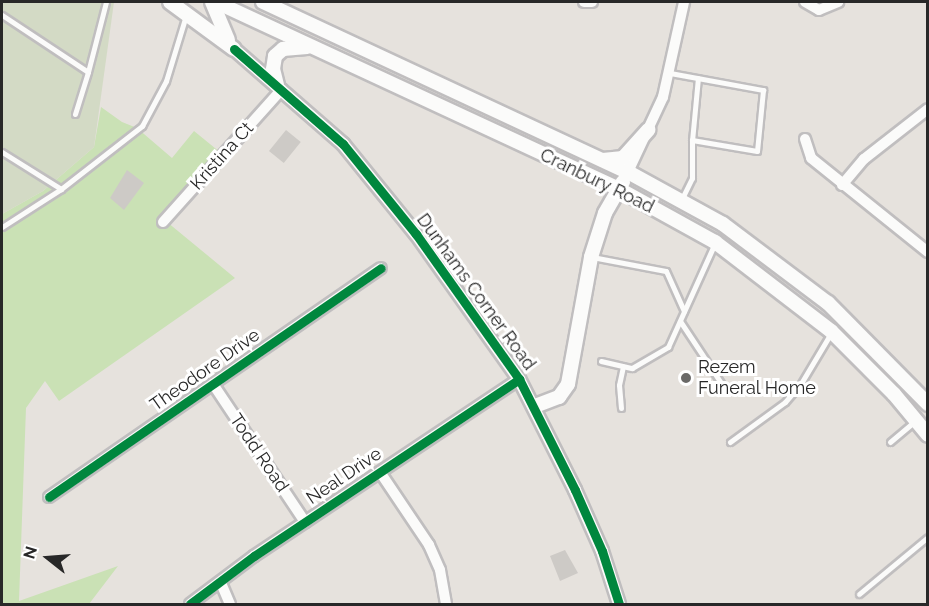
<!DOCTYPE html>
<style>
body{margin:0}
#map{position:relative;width:929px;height:606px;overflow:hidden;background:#e6e2dd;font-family:Raleway,sans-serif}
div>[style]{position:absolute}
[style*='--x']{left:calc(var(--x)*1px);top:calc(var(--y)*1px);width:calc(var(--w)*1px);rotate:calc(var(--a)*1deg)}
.green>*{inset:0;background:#cae1b5}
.cemetery>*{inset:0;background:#d3dac5}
.building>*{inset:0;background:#cdcac6;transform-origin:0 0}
.roads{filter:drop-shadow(2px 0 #c0bebf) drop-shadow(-2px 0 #c0bebf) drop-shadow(0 2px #c0bebf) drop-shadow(0 -2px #c0bebf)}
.service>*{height:5px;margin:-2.5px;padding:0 2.5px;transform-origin:2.5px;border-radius:2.5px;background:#fbfbfa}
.minor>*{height:10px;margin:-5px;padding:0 5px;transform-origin:5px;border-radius:5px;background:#fbfbfa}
.tertiary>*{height:12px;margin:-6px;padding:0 6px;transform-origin:6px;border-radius:6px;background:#fbfbfa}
.secondary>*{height:14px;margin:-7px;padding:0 7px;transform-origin:7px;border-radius:7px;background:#fbfbfa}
.cycleway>*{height:9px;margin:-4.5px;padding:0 4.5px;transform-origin:4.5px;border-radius:4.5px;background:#00873e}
.dots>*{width:16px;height:16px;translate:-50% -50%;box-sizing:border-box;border:3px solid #fff;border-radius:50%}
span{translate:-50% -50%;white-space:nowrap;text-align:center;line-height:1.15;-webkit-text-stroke:6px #fff;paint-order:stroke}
.street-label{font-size:18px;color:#282828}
.poi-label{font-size:18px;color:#282828}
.left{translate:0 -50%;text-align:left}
.frame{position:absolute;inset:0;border:3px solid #282828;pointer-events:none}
.north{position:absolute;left:18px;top:528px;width:60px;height:60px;-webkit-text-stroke:4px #fff;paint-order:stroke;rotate:287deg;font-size:16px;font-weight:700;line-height:24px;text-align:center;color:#282828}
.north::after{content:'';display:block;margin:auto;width:21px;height:27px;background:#282828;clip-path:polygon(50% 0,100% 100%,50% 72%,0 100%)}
</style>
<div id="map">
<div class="green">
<i style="clip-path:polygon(101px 107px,122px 122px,137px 128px,172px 158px,194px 131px,221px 153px,167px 222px,235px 278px,59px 401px,45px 381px,26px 408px,19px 601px,118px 566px,89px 604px,2px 604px,2px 214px,43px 191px,94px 147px)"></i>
</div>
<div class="cemetery">
<i style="clip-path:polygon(2px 2px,114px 2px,94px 147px,43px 191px,2px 214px)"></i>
</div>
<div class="building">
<i style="left:286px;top:130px;width:19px;height:27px;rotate:39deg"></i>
<i style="clip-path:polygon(127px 170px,144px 183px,124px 210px,110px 198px)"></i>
<i style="clip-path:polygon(565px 550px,578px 573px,560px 581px,550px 556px)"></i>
</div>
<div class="roads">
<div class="service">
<i style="--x:2;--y:15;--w:103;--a:33.5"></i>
<i style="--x:88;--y:72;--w:72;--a:-75.6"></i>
<i style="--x:670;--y:73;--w:95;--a:10.4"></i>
<i style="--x:763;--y:90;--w:61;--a:95.6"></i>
<i style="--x:757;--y:151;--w:66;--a:-170.4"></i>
<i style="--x:692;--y:140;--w:38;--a:90"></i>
<i style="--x:692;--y:178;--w:25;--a:116"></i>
<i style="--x:75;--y:114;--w:44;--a:-72.8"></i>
<i style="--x:692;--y:141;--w:63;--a:-84.6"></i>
<i style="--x:2;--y:152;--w:70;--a:32.1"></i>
<i style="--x:2;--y:227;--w:70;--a:-32.8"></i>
<i style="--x:61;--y:189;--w:103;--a:-37.9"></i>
<i style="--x:142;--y:126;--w:51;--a:-61.9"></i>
<i style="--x:166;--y:81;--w:69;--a:-73.1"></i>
<i style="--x:592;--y:257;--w:75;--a:10.7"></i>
<i style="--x:666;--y:271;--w:44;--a:65.8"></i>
<i style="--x:680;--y:321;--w:82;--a:56.5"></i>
<i style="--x:601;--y:361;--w:32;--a:13"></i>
<i style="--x:632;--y:368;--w:42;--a:-30.3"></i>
<i style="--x:668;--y:347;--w:114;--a:-65.7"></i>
<i style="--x:621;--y:408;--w:23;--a:-95"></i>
<i style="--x:619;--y:385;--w:19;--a:-78"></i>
<i style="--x:730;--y:442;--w:68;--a:-36"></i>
<i style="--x:785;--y:402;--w:23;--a:-49"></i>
<i style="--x:800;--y:385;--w:61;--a:-59.2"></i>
<i style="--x:890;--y:442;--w:33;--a:-40"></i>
<i style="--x:859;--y:594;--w:89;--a:-39.6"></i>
</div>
<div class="minor">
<i style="--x:584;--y:2;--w:8;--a:0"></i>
<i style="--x:805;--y:2;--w:16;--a:30"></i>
<i style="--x:819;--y:10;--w:21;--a:-23"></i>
<i style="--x:805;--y:139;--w:20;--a:72"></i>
<i style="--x:811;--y:158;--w:150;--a:38.8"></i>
<i style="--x:628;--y:172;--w:83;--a:-65"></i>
<i style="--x:663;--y:97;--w:97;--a:-77.5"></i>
<i style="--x:842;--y:185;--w:34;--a:-50"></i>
<i style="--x:864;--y:159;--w:81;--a:-38"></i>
<i style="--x:163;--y:222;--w:178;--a:-48.2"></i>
<i style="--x:213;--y:384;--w:166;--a:56.3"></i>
<i style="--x:380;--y:472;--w:88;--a:56.1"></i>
<i style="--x:429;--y:545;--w:27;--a:66"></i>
<i style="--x:440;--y:570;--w:35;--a:80"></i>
<i style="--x:49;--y:497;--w:403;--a:-34.6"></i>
<i style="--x:221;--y:583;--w:23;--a:67"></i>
<i style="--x:190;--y:604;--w:80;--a:-36.9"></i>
<i style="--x:254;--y:556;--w:319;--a:-33.7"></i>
</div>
<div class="tertiary">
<i style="--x:234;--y:49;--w:145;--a:41.1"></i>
<i style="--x:343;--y:144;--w:116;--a:51"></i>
<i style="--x:416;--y:234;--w:178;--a:54.6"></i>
<i style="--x:519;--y:379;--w:124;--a:63.2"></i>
<i style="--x:575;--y:490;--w:67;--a:66.1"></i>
<i style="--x:602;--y:551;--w:56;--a:72.2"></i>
</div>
<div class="secondary">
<i style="--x:170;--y:2;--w:79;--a:36.3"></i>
<i style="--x:212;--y:2;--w:41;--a:67.2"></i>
<i style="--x:216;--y:2;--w:444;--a:24.9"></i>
<i style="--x:619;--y:189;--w:110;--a:28.9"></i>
<i style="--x:715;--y:242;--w:146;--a:37.5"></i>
<i style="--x:831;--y:331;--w:89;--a:45"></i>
<i style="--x:894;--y:394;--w:53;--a:50.3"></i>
<i style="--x:263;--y:2;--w:403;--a:25"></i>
<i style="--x:628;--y:172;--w:108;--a:28.7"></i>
<i style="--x:723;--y:224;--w:131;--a:37"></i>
<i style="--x:828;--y:303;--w:142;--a:45.3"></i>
<i style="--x:277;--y:85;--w:16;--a:-104"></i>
<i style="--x:273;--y:69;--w:13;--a:-81"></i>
<i style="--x:275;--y:56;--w:11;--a:-41"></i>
<i style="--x:283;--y:49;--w:24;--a:-5"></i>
<i style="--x:603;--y:160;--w:20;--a:-6"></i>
<i style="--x:623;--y:158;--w:38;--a:-48"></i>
<i style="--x:535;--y:406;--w:26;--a:-21"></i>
<i style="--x:559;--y:397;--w:16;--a:-55"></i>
<i style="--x:568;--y:384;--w:129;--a:-79.7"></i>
<i style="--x:591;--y:257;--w:46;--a:-72.3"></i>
<i style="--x:605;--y:213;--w:36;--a:-60"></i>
</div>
</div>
<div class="cycleway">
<i style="--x:234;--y:49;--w:145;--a:41.1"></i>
<i style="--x:343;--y:144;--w:116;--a:51"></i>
<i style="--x:416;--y:234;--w:178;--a:54.6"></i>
<i style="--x:519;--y:379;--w:124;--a:63.2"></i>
<i style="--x:575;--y:490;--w:67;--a:66.1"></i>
<i style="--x:602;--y:551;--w:56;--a:72.2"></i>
<i style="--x:49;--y:497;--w:403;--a:-34.6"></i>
<i style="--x:190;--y:604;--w:80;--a:-36.9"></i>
<i style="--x:254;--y:556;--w:319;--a:-33.7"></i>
</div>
<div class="dots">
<i style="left:686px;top:378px;background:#6a6967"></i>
</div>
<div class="street-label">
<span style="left:222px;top:156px;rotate:-48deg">Kristina Ct</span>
<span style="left:597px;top:181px;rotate:26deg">Cranbury Road</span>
<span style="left:476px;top:292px;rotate:54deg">Dunhams Corner Road</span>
<span style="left:205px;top:370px;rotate:-35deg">Theodore Drive</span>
<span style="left:259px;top:453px;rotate:56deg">Todd Road</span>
<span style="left:344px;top:476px;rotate:-34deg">Neal Drive</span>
</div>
<div class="poi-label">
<span class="left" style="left:698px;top:378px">Rezem<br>Funeral Home</span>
</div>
<div class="frame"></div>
<div class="north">N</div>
</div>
